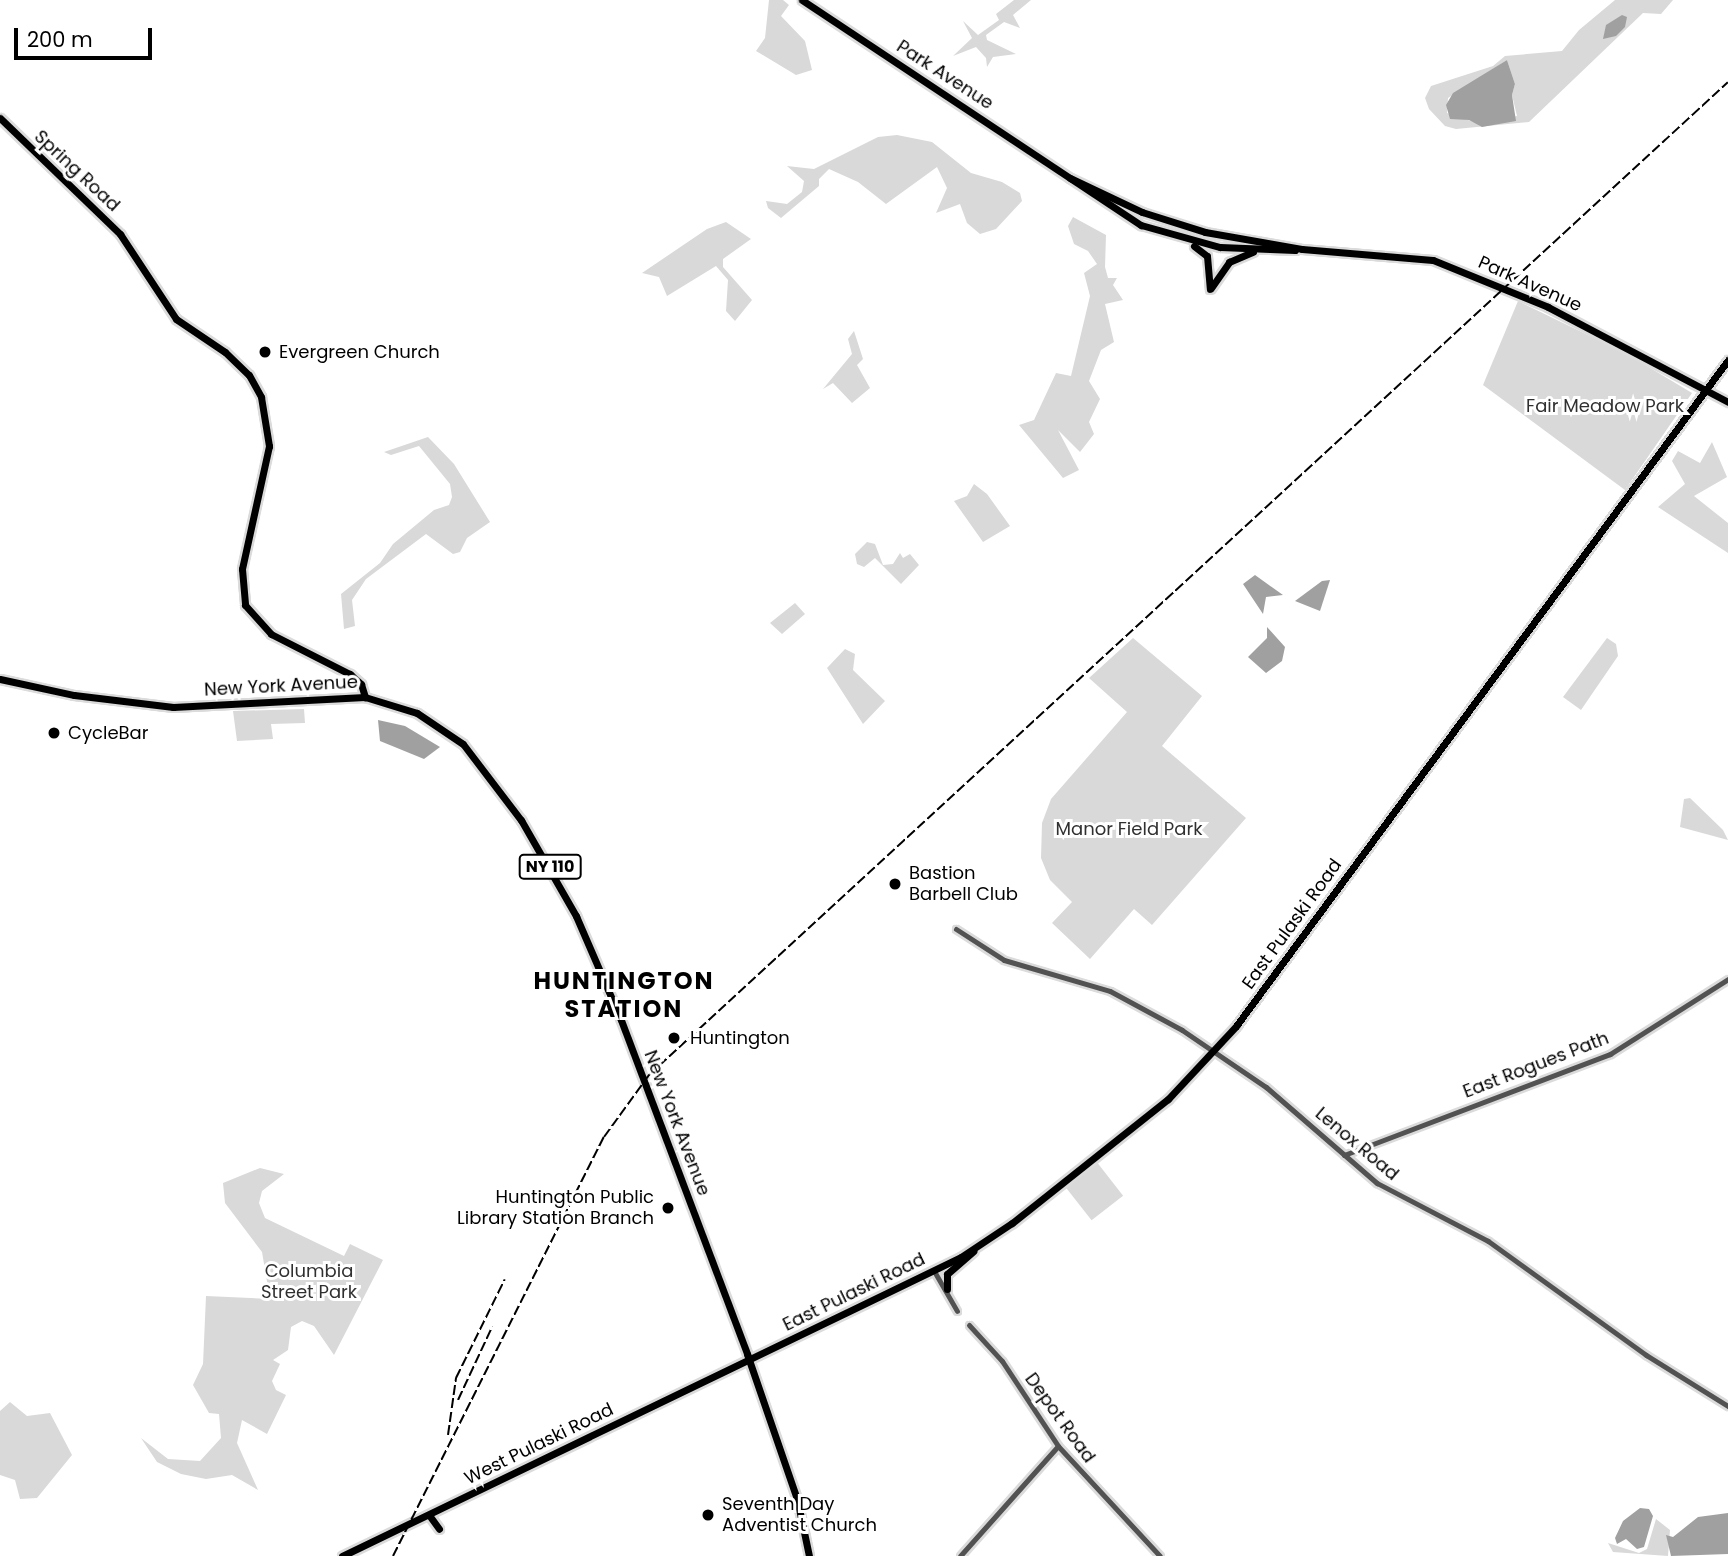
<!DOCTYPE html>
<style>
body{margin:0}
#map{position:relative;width:1728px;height:1556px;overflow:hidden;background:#fff;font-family:Poppins,sans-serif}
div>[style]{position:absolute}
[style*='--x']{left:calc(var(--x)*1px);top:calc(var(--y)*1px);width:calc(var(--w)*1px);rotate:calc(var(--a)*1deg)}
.green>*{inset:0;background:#d9d9d9;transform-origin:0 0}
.water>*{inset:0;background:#a0a0a0}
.roads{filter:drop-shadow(2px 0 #dbdbdb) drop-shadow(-2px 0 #dbdbdb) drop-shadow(0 2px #dbdbdb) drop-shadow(0 -2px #dbdbdb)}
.minor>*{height:5px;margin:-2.5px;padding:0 2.5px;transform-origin:2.5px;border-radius:2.5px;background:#525252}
.major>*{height:7px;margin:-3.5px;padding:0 3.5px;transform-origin:3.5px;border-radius:3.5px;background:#000}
.rail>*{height:2px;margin-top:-1px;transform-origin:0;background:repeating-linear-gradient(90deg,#000 0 10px,transparent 0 13.5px)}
.dots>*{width:19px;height:19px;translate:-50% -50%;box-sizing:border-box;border:4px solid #fff;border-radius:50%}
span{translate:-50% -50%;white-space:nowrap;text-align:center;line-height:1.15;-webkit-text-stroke:6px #fff;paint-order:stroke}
.shield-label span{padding:2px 5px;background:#fff;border:2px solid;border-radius:5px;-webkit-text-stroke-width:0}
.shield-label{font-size:16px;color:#000;font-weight:700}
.street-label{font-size:18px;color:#000}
.poi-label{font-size:18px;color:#000}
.left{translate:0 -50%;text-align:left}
.right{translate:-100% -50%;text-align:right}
.park-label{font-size:18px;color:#303030}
.district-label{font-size:24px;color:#000;font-weight:700;letter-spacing:2px}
.scale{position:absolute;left:14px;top:28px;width:138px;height:32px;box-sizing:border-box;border:4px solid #000;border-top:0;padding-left:9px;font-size:21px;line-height:24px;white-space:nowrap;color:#000;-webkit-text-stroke:5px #fff;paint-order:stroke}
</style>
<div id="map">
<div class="green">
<i style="clip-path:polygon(769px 0,783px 0,789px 5px,781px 16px,805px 41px,812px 70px,796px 75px,756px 51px,765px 38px)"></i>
<i style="clip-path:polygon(1014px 0,1031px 0,1013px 15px,1020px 28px,1004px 22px,986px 35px,987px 40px,1016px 54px,993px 57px,987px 67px,986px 58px,976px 47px,953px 56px,972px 38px,963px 21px,978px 35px,999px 20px,996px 14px)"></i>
<i style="clip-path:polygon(evenodd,1615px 0,1673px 0,1661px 14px,1643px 13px,1529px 122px,1456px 129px,1445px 126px,1429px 109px,1425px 98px,1431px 86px,1493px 66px,1505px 56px,1562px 51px,1579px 30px,1615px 0,1507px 60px,1515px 84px,1512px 95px,1517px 116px,1477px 123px,1447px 113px,1448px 98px,1507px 60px)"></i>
<i style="clip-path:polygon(897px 135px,932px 142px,971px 173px,1002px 182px,1020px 193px,1022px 201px,996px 229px,980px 234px,967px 223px,960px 204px,936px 213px,947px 188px,937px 167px,886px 204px,858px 182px,829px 169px,819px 179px,819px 186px,781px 218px,768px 208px,766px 201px,787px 204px,802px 192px,804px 181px,787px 166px,814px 169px,878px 137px)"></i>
<i style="clip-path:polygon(1073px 217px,1106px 235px,1105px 267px,1108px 278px,1117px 278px,1113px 285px,1123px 300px,1105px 304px,1114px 342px,1101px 350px,1089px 381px,1100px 399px,1089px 422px,1094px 434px,1080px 452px,1058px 430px,1079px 470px,1063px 478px,1019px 425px,1034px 420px,1056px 373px,1071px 376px,1090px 296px,1084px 273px,1097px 264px,1088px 251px,1074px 244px,1068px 226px)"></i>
<i style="clip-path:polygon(726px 222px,751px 239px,723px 259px,723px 267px,752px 300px,735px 321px,726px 311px,728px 280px,716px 266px,667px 296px,659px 277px,642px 273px,707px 229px)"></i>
<i style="clip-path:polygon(1518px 301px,1627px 354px,1692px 393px,1625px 490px,1483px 385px)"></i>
<i style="clip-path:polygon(854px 331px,863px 359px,857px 365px,870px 388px,852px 403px,833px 383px,823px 389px,852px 354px,848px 339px)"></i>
<i style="clip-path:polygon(428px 437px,454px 464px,490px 522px,467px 538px,460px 552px,453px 554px,426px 534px,366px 579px,352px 600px,355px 626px,344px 629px,341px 594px,380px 563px,393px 544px,434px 510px,449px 505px,452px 497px,450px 484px,419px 446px,391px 455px,384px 452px)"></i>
<i style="clip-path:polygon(1712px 442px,1727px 477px,1694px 496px,1728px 523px,1728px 553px,1658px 507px,1685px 484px,1672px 461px,1678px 451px,1700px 463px)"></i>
<i style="clip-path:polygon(974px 484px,987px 494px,1010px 526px,983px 542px,954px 501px,967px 496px)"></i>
<i style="clip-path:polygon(867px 542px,875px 544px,883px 565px,893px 564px,900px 553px,903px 558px,910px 554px,919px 565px,901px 584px,875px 558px,864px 567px,857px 564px,855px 554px)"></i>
<i style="clip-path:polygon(795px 603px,805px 614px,782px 634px,770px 623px)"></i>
<i style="clip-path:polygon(1133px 638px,1202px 696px,1162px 746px,1246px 818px,1152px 925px,1134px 909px,1090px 959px,1052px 923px,1072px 902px,1050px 880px,1041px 858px,1042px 823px,1051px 799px,1127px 712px,1089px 678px)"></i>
<i style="clip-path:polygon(1607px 638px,1616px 644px,1618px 656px,1581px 710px,1563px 697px)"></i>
<i style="clip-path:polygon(845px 649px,855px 654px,853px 670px,885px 701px,863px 724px,827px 668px)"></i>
<i style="clip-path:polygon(304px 709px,305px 723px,271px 724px,273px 739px,237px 741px,233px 711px)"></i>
<i style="clip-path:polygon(1690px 798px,1723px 830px,1728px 840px,1680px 827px,1684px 799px)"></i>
<i style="left:1096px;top:1161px;width:44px;height:40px;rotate:52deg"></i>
<i style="clip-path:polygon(260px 1168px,284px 1174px,262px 1191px,259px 1203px,265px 1218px,344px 1256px,350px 1244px,383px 1260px,334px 1355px,314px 1326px,302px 1321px,291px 1327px,288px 1350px,273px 1360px,280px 1364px,272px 1381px,276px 1390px,286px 1395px,267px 1434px,242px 1420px,237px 1443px,258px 1490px,232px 1475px,206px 1479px,181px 1474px,157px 1462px,141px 1438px,168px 1459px,200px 1461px,221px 1438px,219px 1414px,209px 1413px,193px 1385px,203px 1364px,206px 1296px,270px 1299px,262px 1252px,225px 1203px,223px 1183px)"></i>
<i style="clip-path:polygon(10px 1402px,27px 1416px,50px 1413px,72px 1455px,37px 1498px,20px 1499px,15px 1480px,0 1475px,0 1411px)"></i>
<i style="clip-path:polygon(1656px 1519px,1670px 1530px,1668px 1556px,1613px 1552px,1608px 1543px,1639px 1553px,1647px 1549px)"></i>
</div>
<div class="water">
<i style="clip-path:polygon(1622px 15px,1627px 17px,1625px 27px,1616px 36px,1603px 39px,1606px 25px)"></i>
<i style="clip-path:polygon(1507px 60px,1515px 84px,1512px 95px,1516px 121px,1482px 127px,1469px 120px,1450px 119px,1446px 105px,1453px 93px)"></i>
<i style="clip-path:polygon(1255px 575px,1283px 595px,1266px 597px,1263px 614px,1243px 584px)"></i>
<i style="clip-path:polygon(1330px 580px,1320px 611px,1295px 601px,1322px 581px)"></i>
<i style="clip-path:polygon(1267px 627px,1285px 647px,1282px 661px,1266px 673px,1248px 657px,1267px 638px)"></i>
<i style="clip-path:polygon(378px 720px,405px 726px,440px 747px,424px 759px,380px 741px)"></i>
<i style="clip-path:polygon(1640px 1508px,1649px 1509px,1653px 1516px,1644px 1547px,1637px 1549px,1626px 1539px,1617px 1544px,1615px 1538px,1623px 1521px)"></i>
<i style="clip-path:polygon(1728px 1513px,1728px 1554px,1671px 1556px,1666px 1535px,1673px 1537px,1698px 1517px)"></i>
</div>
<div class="roads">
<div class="minor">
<i style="--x:956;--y:929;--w:57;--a:32.9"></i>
<i style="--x:1004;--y:960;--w:110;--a:16.3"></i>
<i style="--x:1110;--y:991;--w:82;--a:28.4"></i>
<i style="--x:1182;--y:1030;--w:102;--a:34.2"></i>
<i style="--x:1266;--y:1087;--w:147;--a:40.9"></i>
<i style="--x:1377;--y:1183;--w:125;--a:27.6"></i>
<i style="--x:1488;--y:1241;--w:195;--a:35.8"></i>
<i style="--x:1646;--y:1355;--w:97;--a:31.9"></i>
<i style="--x:1344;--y:1155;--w:285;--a:-20.8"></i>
<i style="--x:1610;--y:1054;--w:140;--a:-32.4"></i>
<i style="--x:934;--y:1271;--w:46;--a:60.1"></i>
<i style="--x:969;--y:1325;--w:49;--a:47.5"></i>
<i style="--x:1002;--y:1361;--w:102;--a:56.6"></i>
<i style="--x:1058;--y:1446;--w:150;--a:47.2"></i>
<i style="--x:960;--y:1556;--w:147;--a:-48.3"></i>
</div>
<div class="major">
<i style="--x:802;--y:0;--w:407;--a:33.6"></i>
<i style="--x:1141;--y:225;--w:82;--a:15.6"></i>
<i style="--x:1220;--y:247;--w:75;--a:2.3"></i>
<i style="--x:0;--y:118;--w:167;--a:44"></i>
<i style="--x:120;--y:234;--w:102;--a:56.6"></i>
<i style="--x:176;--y:319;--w:59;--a:34"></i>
<i style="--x:225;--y:352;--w:33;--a:44"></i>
<i style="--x:249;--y:375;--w:25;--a:61"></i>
<i style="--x:261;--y:397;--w:50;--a:80.7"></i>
<i style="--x:269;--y:446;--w:126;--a:102.4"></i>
<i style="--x:242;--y:569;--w:36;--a:85"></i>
<i style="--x:245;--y:605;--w:39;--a:48"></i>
<i style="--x:271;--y:634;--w:89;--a:26.9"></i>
<i style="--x:350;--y:674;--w:15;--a:42"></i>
<i style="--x:361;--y:684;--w:14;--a:73"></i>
<i style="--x:1070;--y:178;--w:80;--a:25.3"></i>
<i style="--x:1142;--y:212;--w:66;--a:17.6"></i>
<i style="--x:1205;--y:232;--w:98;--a:9.9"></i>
<i style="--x:1302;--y:249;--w:131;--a:4.8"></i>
<i style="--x:1433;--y:260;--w:124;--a:22.2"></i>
<i style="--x:1548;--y:307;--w:204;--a:27.8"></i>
<i style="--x:1194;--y:246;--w:16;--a:38"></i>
<i style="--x:1207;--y:256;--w:33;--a:85"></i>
<i style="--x:1211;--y:288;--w:32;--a:-55"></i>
<i style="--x:1229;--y:262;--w:26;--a:-23"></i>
<i style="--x:0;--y:679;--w:76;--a:12.2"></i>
<i style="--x:74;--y:695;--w:100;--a:6.9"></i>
<i style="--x:173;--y:707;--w:192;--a:-3"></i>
<i style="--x:365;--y:697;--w:54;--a:17.1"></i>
<i style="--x:417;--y:713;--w:55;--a:34"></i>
<i style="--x:463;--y:744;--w:96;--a:52.7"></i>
<i style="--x:521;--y:820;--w:111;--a:60.2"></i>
<i style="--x:576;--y:916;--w:113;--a:66.6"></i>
<i style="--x:621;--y:1020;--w:357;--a:69.3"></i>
<i style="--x:747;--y:1354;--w:153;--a:71"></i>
<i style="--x:797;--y:1499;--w:58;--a:78.1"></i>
<i style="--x:947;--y:1289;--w:15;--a:-90"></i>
<i style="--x:947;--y:1274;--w:35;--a:-41"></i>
<i style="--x:429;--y:1515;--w:17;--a:54"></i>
<i style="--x:342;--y:1556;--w:687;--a:-25.78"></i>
<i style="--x:961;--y:1257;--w:61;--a:-33.7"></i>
<i style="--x:1012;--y:1223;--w:199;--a:-38.5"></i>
<i style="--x:1168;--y:1099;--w:100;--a:-47"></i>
<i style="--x:1236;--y:1026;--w:828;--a:-53.55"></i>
</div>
</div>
<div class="rail">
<i style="--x:458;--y:1400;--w:81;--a:-65"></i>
<i style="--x:448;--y:1435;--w:58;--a:-82"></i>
<i style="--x:456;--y:1378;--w:110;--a:-63.7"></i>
<i style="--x:393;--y:1556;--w:469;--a:-63.3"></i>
<i style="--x:604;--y:1137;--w:77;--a:-54"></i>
<i style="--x:649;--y:1075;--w:1466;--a:-42.62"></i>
</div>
<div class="dots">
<i style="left:265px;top:352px;background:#000"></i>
<i style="left:54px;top:733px;background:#000"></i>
<i style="left:895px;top:884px;background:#000"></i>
<i style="left:674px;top:1038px;background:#000"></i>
<i style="left:668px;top:1208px;background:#000"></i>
<i style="left:708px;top:1515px;background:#000"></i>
</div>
<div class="shield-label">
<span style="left:550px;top:867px">NY 110</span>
</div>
<div class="street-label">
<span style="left:945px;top:75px;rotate:33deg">Park Avenue</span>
<span style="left:77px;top:171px;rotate:43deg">Spring Road</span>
<span style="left:1530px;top:284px;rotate:24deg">Park Avenue</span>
<span style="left:281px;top:686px;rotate:-3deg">New York Avenue</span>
<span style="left:1292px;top:924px;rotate:-54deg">East Pulaski Road</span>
<span style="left:1536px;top:1065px;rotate:-21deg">East Rogues Path</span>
<span style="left:677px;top:1123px;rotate:69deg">New York Avenue</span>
<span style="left:1357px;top:1144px;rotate:40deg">Lenox Road</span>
<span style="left:854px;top:1292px;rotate:-26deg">East Pulaski Road</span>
<span style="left:1060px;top:1418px;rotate:54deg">Depot Road</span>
<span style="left:539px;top:1444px;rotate:-26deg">West Pulaski Road</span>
</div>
<div class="poi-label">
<span class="left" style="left:279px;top:352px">Evergreen Church</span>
<span class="left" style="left:68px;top:733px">CycleBar</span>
<span class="left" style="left:909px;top:884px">Bastion<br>Barbell Club</span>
<span class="left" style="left:690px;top:1038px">Huntington</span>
<span class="right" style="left:654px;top:1208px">Huntington Public<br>Library Station Branch</span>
<span class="left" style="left:722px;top:1515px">Seventh Day<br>Adventist Church</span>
</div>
<div class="park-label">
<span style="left:1605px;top:406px">Fair Meadow Park</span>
<span style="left:1129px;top:829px">Manor Field Park</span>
<span style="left:309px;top:1282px">Columbia<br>Street Park</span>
</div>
<div class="district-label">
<span style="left:624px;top:995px">HUNTINGTON<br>STATION</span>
</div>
<div class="scale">200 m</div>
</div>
